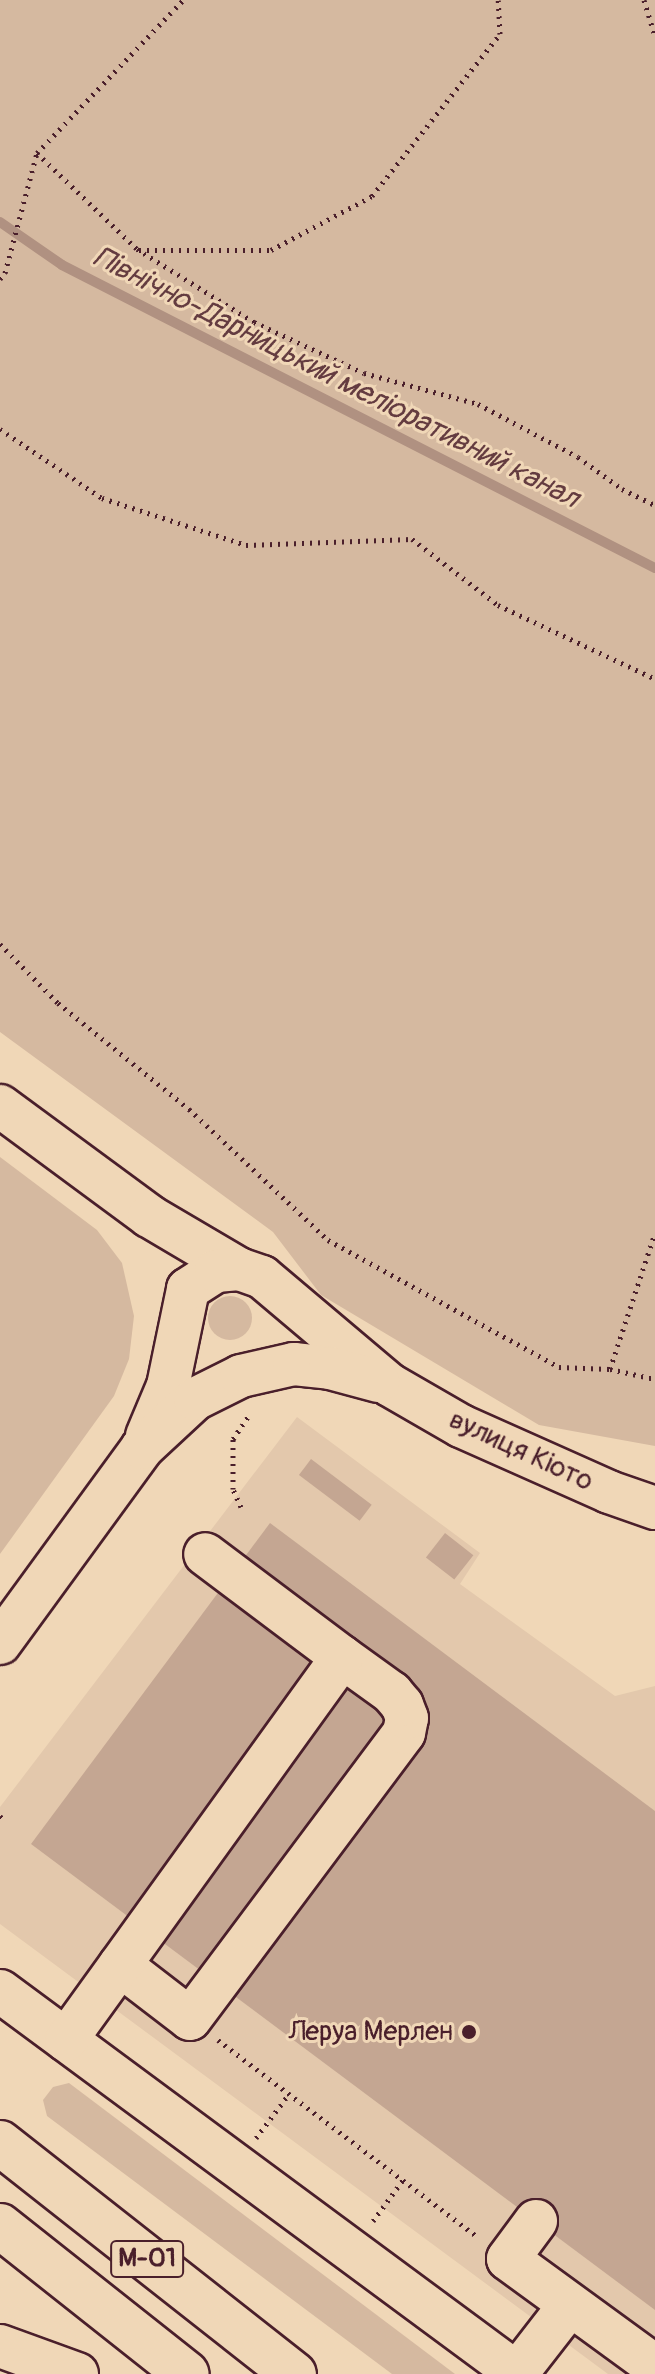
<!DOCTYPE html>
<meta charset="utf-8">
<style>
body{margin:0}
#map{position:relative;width:655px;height:2374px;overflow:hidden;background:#f0d7b7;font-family:Pangolin,sans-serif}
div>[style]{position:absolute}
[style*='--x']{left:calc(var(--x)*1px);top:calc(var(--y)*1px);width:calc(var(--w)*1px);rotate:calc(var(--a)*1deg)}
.built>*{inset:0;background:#e3c8ac}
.green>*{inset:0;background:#d5b9a0}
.round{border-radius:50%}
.stream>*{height:10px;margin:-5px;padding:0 5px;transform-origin:5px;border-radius:5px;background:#b09181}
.building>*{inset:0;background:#c4a692;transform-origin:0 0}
.path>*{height:5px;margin-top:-2.5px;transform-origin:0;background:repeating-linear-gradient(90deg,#4a1f2b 0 2px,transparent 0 8px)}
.roads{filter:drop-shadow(2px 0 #4a1f2b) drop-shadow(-2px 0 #4a1f2b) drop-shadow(0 2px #4a1f2b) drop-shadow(0 -2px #4a1f2b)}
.minor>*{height:42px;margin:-21px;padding:0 21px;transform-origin:21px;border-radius:21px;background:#f0d7b7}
.highway>*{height:44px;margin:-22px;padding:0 22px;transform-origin:22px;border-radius:22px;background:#f0d7b7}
.dots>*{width:22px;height:22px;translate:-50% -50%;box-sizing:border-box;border:4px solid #f0d7b7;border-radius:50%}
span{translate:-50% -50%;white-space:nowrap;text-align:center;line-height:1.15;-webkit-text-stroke:6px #f0d7b7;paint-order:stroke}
.shield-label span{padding:2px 6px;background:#f0d7b7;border:2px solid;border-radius:6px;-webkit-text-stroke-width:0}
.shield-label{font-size:26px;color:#4a1f2b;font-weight:700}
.street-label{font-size:28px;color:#4a1f2b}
.poi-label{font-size:28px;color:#4a1f2b}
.right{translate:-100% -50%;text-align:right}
.water-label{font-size:30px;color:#643c40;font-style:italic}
</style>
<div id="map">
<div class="built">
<i style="clip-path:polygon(297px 1417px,480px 1553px,460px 1584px,615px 1696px,655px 1686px,655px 2374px,608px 2374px,0 1924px,0 1807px)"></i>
</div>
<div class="green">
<i style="clip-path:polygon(0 0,655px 0,655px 1446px,539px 1425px,321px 1295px,273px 1232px,0 1032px)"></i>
<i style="clip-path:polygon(0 1157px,97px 1230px,122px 1263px,134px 1316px,129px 1359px,114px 1396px,0 1554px)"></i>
<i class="round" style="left:208px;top:1296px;width:44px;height:44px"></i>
<i style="clip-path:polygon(69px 2083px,455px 2374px,392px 2374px,47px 2116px,43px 2100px,53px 2087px)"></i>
</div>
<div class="stream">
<i style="--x:0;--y:222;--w:75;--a:34.7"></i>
<i style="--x:62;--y:265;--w:666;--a:27.07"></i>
</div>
<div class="building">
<i style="left:311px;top:1459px;width:76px;height:20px;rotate:37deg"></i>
<i style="clip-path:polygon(270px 1523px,655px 1811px,655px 2310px,31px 1844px)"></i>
<i style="left:445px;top:1533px;width:36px;height:31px;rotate:38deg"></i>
</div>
<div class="path">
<i style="--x:644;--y:0;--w:39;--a:73"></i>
<i style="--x:37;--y:153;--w:139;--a:43.8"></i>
<i style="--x:137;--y:249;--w:138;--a:32"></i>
<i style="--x:254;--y:322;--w:121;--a:24.9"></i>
<i style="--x:364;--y:373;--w:118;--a:15.2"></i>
<i style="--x:478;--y:404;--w:113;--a:27.9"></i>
<i style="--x:578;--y:457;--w:54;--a:36"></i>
<i style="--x:622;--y:489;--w:37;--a:26"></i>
<i style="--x:139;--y:250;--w:132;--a:0"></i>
<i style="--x:271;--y:250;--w:115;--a:-28.1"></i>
<i style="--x:372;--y:196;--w:206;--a:-51.7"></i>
<i style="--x:500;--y:34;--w:34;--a:-93"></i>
<i style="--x:0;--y:279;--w:8;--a:-50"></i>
<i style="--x:5;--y:273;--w:124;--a:-75.1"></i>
<i style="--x:37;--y:153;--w:211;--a:-46.3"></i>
<i style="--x:0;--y:429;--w:123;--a:34.1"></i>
<i style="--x:102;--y:498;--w:151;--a:18.1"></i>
<i style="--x:246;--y:545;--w:166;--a:-2.1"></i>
<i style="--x:412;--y:539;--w:108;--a:37.5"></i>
<i style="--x:498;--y:605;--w:174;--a:25.2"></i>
<i style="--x:0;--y:944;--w:83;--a:45.5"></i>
<i style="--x:58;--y:1003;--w:169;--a:39"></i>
<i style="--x:189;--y:1109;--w:191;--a:43.3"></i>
<i style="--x:328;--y:1240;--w:264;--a:28.8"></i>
<i style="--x:559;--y:1367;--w:51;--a:2.2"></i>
<i style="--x:610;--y:1369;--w:46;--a:12.5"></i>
<i style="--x:610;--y:1369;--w:143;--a:-71.7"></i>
<i style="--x:241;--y:1507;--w:20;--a:-114"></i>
<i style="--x:233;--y:1489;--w:50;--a:-90"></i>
<i style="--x:233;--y:1439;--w:29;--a:-56"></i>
<i style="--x:0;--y:1816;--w:7;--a:45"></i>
<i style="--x:218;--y:2040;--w:326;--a:37.2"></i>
<i style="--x:256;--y:2138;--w:55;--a:-53.1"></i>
<i style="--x:373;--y:2221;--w:51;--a:-53.8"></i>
</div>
<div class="roads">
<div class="minor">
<i style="--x:0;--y:1106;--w:185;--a:36.4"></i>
<i style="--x:149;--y:1216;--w:104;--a:30.5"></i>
<i style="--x:239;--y:1269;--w:24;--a:19"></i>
<i style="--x:262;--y:1277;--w:167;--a:40.2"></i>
<i style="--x:390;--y:1385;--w:82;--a:30"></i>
<i style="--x:461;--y:1426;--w:162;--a:24"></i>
<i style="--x:609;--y:1492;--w:49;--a:19.2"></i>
<i style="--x:147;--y:1436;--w:54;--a:-67.2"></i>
<i style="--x:168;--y:1386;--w:99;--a:-78.3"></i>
<i style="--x:188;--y:1289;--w:33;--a:-33"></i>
<i style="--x:216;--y:1271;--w:23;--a:-5"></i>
<i style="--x:0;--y:1643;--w:241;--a:-53.9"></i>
<i style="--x:142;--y:1448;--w:72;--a:-42.8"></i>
<i style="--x:195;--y:1399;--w:51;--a:-26.6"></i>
<i style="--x:241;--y:1376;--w:54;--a:-12.8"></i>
<i style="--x:294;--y:1364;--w:36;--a:6"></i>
<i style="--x:330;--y:1368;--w:50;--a:15.2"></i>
<i style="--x:120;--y:1965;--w:88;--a:37.6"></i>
<i style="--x:190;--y:2019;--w:357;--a:-53.2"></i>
<i style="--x:404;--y:1733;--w:15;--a:-79"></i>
<i style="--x:407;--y:1718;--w:14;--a:-111"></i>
<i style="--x:402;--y:1705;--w:16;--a:-130"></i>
<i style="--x:392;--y:1693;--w:62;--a:-144.2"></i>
<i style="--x:0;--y:1991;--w:644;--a:36.48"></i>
<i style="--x:66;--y:2040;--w:472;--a:-54.2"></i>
<i style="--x:342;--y:1657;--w:171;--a:-143.1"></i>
<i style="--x:536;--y:2221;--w:47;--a:126.4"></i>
<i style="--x:508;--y:2259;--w:182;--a:36.1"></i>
<i style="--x:0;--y:2346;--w:82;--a:20"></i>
<i style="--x:517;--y:2373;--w:85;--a:-52.2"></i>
</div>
<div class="highway">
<i style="--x:0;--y:2143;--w:374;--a:38.2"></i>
<i style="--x:0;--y:2226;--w:238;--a:38.4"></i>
</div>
</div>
<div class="dots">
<i style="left:469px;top:2032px;background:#4a1f2b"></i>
</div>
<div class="shield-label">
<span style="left:147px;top:2259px">М-01</span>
</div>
<div class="street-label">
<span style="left:521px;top:1451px;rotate:25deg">вулиця Кіото</span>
</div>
<div class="poi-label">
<span class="right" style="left:453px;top:2032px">Леруа Мерлен</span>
</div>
<div class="water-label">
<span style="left:336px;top:378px;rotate:27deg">Північно-Дарницький меліоративний канал</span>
</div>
</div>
